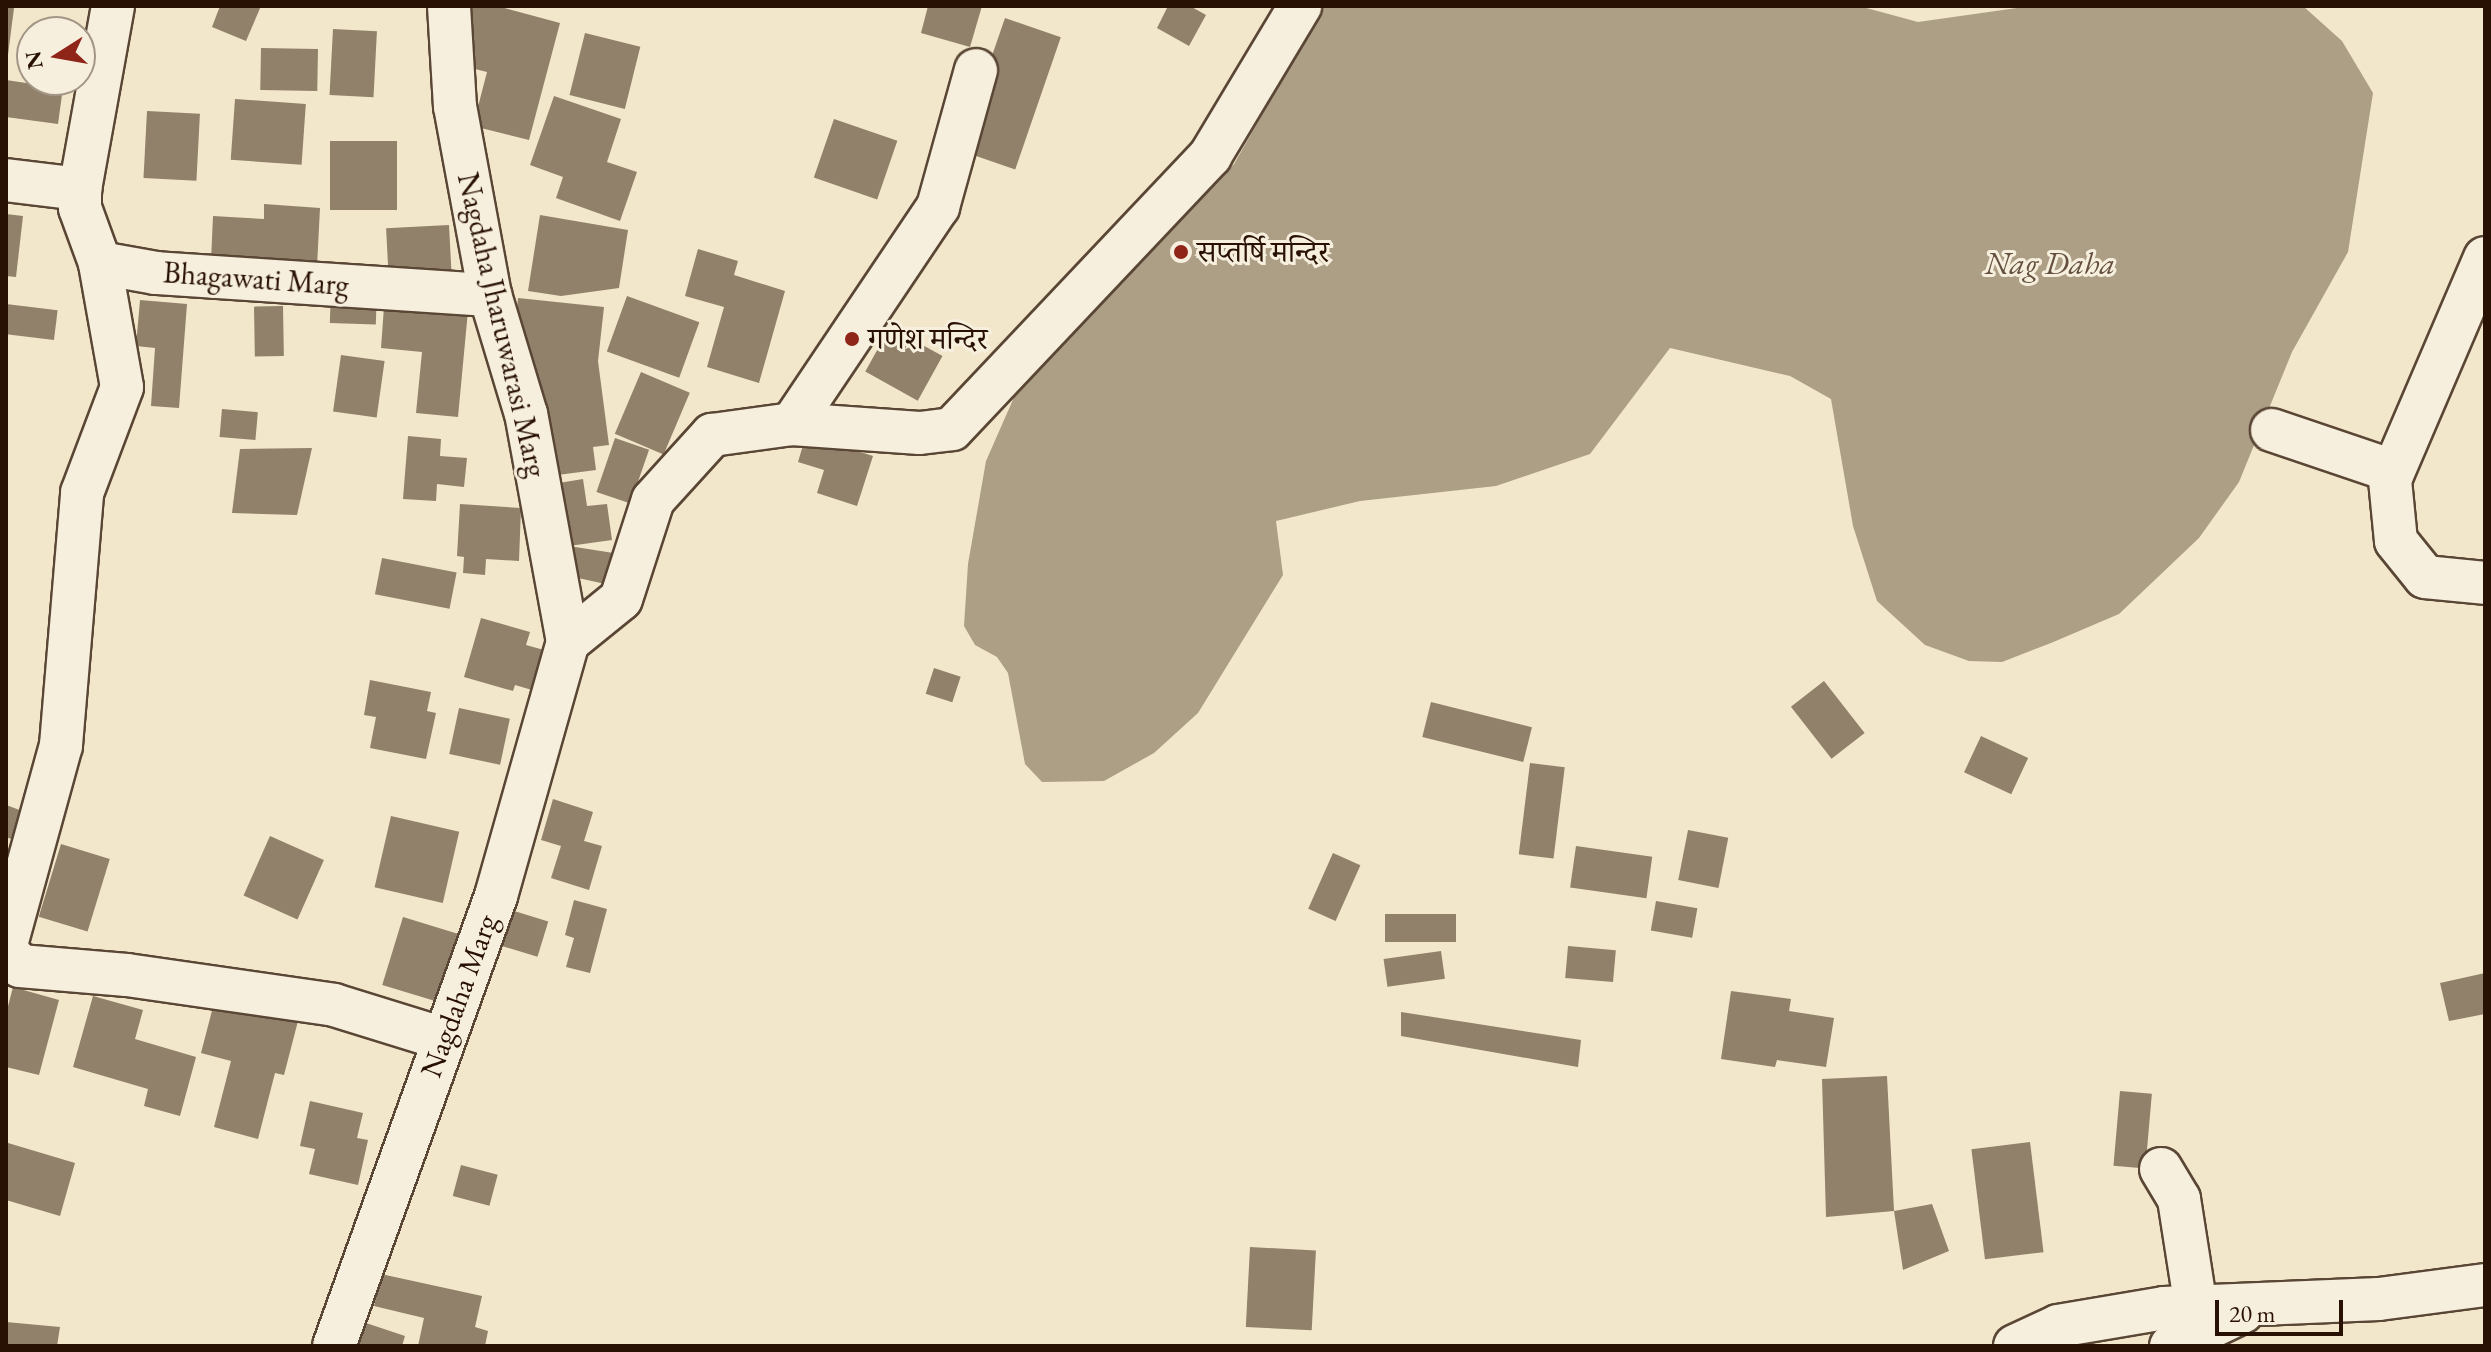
<!DOCTYPE html>
<meta charset="utf-8">
<style>
body{margin:0}
#map{position:relative;width:2491px;height:1352px;overflow:hidden;background:#f2e7ca;font-family:"EB Garamond","Noto Serif Devanagari",serif}
div>[style]{position:absolute}
[style*='--x']{left:calc(var(--x)*1px);top:calc(var(--y)*1px);width:calc(var(--w)*1px);rotate:calc(var(--a)*1deg)}
.water>*{inset:0;background:#ad9e86}
.building>*{inset:0;background:#91806a;transform-origin:0 0}
.roads{filter:drop-shadow(2px 0 #5a4635) drop-shadow(-2px 0 #5a4635) drop-shadow(0 2px #5a4635) drop-shadow(0 -2px #5a4635)}
.minor>*{height:42px;margin:-21px;padding:0 21px;transform-origin:21px;border-radius:21px;background:#f7efdd}
.dots>*{width:22px;height:22px;translate:-50% -50%;box-sizing:border-box;border:4px solid #f7efdd;border-radius:50%}
span{translate:-50% -50%;white-space:nowrap;text-align:center;line-height:1.15;-webkit-text-stroke:6px #f7efdd;paint-order:stroke}
.poi-label{font-size:30px;color:#281003}
.left{translate:0 -50%;text-align:left}
.street-label{font-size:30px;color:#281003}
.water-label{font-size:32px;color:#64503e;font-style:italic}
.frame{position:absolute;inset:0;border:8px solid #281003;pointer-events:none}
.north{position:absolute;left:16px;top:16px;width:80px;height:80px;box-sizing:border-box;background:#f7efdd;border:2px solid #a49686;border-radius:50%;rotate:259deg;font-size:22px;font-weight:700;line-height:32px;text-align:center;color:#281003}
.north::after{content:'';display:block;margin:auto;width:28px;height:36px;background:#8f2418;clip-path:polygon(50% 0,100% 100%,50% 72%,0 100%)}
.scale{position:absolute;left:2215px;top:1300px;width:128px;height:36px;box-sizing:border-box;border:4px solid #281003;border-top:0;padding-left:10px;font-size:24px;line-height:28px;white-space:nowrap;color:#281003;-webkit-text-stroke:6px #f7efdd;paint-order:stroke}
</style>
<div id="map">
<div class="water">
<i style="clip-path:polygon(1324px 6px,1859px 6px,1918px 22px,2031px 6px,2303px 6px,2342px 41px,2373px 93px,2348px 252px,2292px 352px,2239px 482px,2199px 538px,2119px 614px,2051px 643px,2002px 662px,1969px 661px,1925px 645px,1877px 601px,1853px 526px,1831px 399px,1790px 376px,1670px 348px,1590px 454px,1496px 486px,1360px 501px,1276px 521px,1283px 575px,1198px 713px,1154px 753px,1104px 781px,1042px 782px,1025px 764px,1008px 673px,997px 657px,975px 645px,964px 626px,968px 564px,986px 461px,1023px 377px,1234px 164px)"></i>
</div>
<div class="building">
<i style="clip-path:polygon(220px 6px,261px 6px,246px 41px,212px 27px)"></i>
<i style="clip-path:polygon(470px 6px,497px 6px,560px 23px,529px 140px,473px 126px,487px 72px,467px 67px)"></i>
<i style="clip-path:polygon(928px 6px,982px 6px,970px 47px,921px 33px)"></i>
<i style="clip-path:polygon(1168px 6px,1190px 6px,1206px 15px,1189px 46px,1157px 28px)"></i>
<i style="clip-path:polygon(6px 7px,14px 8px,8px 55px,6px 55px)"></i>
<i style="left:1005px;top:18px;width:59px;height:140px;rotate:19deg"></i>
<i style="left:333px;top:29px;width:44px;height:66px;rotate:3deg"></i>
<i style="left:585px;top:33px;width:57px;height:64px;rotate:14deg"></i>
<i style="left:261px;top:48px;width:57px;height:42px;rotate:1deg"></i>
<i style="clip-path:polygon(29px 59px,32px 80px,64px 80px,58px 124px,6px 117px,6px 80px,26px 83px)"></i>
<i style="clip-path:polygon(554px 96px,621px 119px,607px 162px,637px 172px,620px 221px,556px 198px,563px 177px,530px 165px)"></i>
<i style="left:235px;top:99px;width:71px;height:61px;rotate:4deg"></i>
<i style="left:147px;top:111px;width:53px;height:67px;rotate:3deg"></i>
<i style="left:834px;top:119px;width:67px;height:62px;rotate:19deg"></i>
<i style="left:330px;top:141px;width:67px;height:69px"></i>
<i style="clip-path:polygon(264px 204px,320px 208px,317px 267px,211px 261px,213px 216px,264px 219px)"></i>
<i style="clip-path:polygon(6px 214px,23px 216px,16px 277px,6px 276px)"></i>
<i style="clip-path:polygon(540px 215px,628px 230px,619px 288px,561px 296px,528px 291px)"></i>
<i style="left:449px;top:225px;width:45px;height:63px;rotate:87deg"></i>
<i style="clip-path:polygon(698px 249px,738px 261px,734px 275px,785px 291px,759px 383px,707px 367px,724px 307px,685px 296px)"></i>
<i style="left:331px;top:289px;width:46px;height:34px;rotate:2deg"></i>
<i style="left:627px;top:296px;width:77px;height:59px;rotate:20deg"></i>
<i style="clip-path:polygon(518px 298px,604px 307px,598px 361px,609px 445px,593px 447px,596px 470px,550px 476px,513px 352px)"></i>
<i style="clip-path:polygon(140px 300px,187px 304px,179px 408px,151px 406px,155px 348px,136px 346px)"></i>
<i style="clip-path:polygon(469px 300px,458px 417px,416px 413px,422px 352px,381px 348px,384px 307px)"></i>
<i style="left:6px;top:304px;width:52px;height:30px;rotate:7deg"></i>
<i style="left:283px;top:306px;width:50px;height:29px;rotate:89deg"></i>
<i style="left:890px;top:327px;width:60px;height:51px;rotate:29deg"></i>
<i style="left:341px;top:355px;width:44px;height:57px;rotate:8deg"></i>
<i style="left:641px;top:372px;width:53px;height:67px;rotate:23deg"></i>
<i style="left:222px;top:409px;width:36px;height:28px;rotate:5deg"></i>
<i style="clip-path:polygon(806px 435px,873px 456px,857px 506px,817px 493px,824px 470px,798px 462px)"></i>
<i style="clip-path:polygon(408px 436px,441px 439px,440px 456px,467px 458px,464px 487px,437px 484px,436px 501px,403px 499px)"></i>
<i style="left:615px;top:438px;width:36px;height:57px;rotate:19deg"></i>
<i style="clip-path:polygon(312px 448px,297px 515px,232px 513px,240px 449px)"></i>
<i style="clip-path:polygon(583px 479px,587px 506px,607px 504px,612px 540px,569px 546px,553px 484px)"></i>
<i style="clip-path:polygon(460px 504px,521px 508px,519px 561px,486px 559px,485px 575px,463px 573px,464px 557px,457px 556px)"></i>
<i style="clip-path:polygon(569px 546px,626px 555px,619px 587px,569px 576px)"></i>
<i style="left:382px;top:558px;width:76px;height:37px;rotate:11deg"></i>
<i style="clip-path:polygon(481px 618px,530px 632px,526px 645px,544px 650px,532px 690px,515px 685px,513px 691px,464px 677px)"></i>
<i style="left:934px;top:668px;width:28px;height:27px;rotate:18deg"></i>
<i style="clip-path:polygon(370px 680px,431px 692px,427px 711px,436px 713px,426px 759px,370px 748px,376px 717px,364px 715px)"></i>
<i style="left:1824px;top:681px;width:66px;height:42px;rotate:52deg"></i>
<i style="left:1431px;top:702px;width:104px;height:36px;rotate:14deg"></i>
<i style="left:459px;top:708px;width:52px;height:47px;rotate:12deg"></i>
<i style="left:1981px;top:736px;width:52px;height:40px;rotate:25deg"></i>
<i style="left:1530px;top:763px;width:35px;height:92px;rotate:7deg"></i>
<i style="clip-path:polygon(553px 799px,593px 812px,584px 841px,602px 846px,589px 890px,551px 878px,561px 846px,541px 840px)"></i>
<i style="clip-path:polygon(6px 805px,28px 813px,19px 842px,6px 837px)"></i>
<i style="left:391px;top:816px;width:70px;height:73px;rotate:13deg"></i>
<i style="left:1688px;top:830px;width:41px;height:51px;rotate:11deg"></i>
<i style="left:270px;top:836px;width:59px;height:65px;rotate:24deg"></i>
<i style="left:61px;top:844px;width:51px;height:76px;rotate:17deg"></i>
<i style="left:1576px;top:846px;width:77px;height:42px;rotate:8deg"></i>
<i style="left:1333px;top:853px;width:30px;height:61px;rotate:24deg"></i>
<i style="clip-path:polygon(574px 900px,607px 909px,590px 973px,566px 967px,574px 938px,565px 935px)"></i>
<i style="left:1656px;top:901px;width:42px;height:30px;rotate:10deg"></i>
<i style="left:511px;top:910px;width:39px;height:37px;rotate:17deg"></i>
<i style="left:1456px;top:914px;width:28px;height:71px;rotate:90deg"></i>
<i style="left:403px;top:917px;width:64px;height:71px;rotate:17deg"></i>
<i style="left:1568px;top:946px;width:48px;height:32px;rotate:5deg"></i>
<i style="left:1441px;top:951px;width:28px;height:58px;rotate:82deg"></i>
<i style="clip-path:polygon(2485px 973px,2485px 1014px,2449px 1021px,2440px 983px)"></i>
<i style="clip-path:polygon(13px 987px,59px 1000px,39px 1075px,6px 1067px,6px 1014px)"></i>
<i style="clip-path:polygon(1731px 991px,1791px 999px,1789px 1011px,1834px 1018px,1826px 1067px,1777px 1060px,1775px 1067px,1721px 1059px)"></i>
<i style="clip-path:polygon(93px 996px,143px 1010px,135px 1039px,196px 1057px,180px 1116px,144px 1106px,148px 1089px,73px 1067px)"></i>
<i style="clip-path:polygon(215px 999px,298px 1021px,284px 1075px,275px 1073px,258px 1139px,214px 1127px,231px 1061px,201px 1053px)"></i>
<i style="clip-path:polygon(1401px 1012px,1581px 1040px,1578px 1067px,1401px 1036px)"></i>
<i style="clip-path:polygon(1887px 1076px,1894px 1211px,1932px 1204px,1949px 1251px,1903px 1270px,1894px 1211px,1826px 1217px,1822px 1079px)"></i>
<i style="left:2120px;top:1091px;width:32px;height:75px;rotate:5deg"></i>
<i style="clip-path:polygon(310px 1101px,363px 1113px,357px 1138px,368px 1140px,358px 1185px,309px 1174px,315px 1149px,300px 1146px)"></i>
<i style="left:2030px;top:1142px;width:111px;height:59px;rotate:83deg"></i>
<i style="clip-path:polygon(8px 1143px,75px 1163px,60px 1216px,6px 1200px)"></i>
<i style="left:461px;top:1165px;width:38px;height:32px;rotate:15deg"></i>
<i style="left:1250px;top:1247px;width:66px;height:80px;rotate:3deg"></i>
<i style="clip-path:polygon(381px 1274px,482px 1296px,475px 1327px,488px 1331px,485px 1346px,418px 1346px,424px 1318px,374px 1306px)"></i>
<i style="clip-path:polygon(360px 1321px,405px 1336px,402px 1346px,352px 1346px)"></i>
<i style="clip-path:polygon(6px 1322px,60px 1327px,57px 1346px,6px 1346px)"></i>
</div>
<div class="roads">
<div class="minor">
<i style="--x:113;--y:6;--w:186;--a:100.2"></i>
<i style="--x:80;--y:189;--w:19;--a:90"></i>
<i style="--x:80;--y:208;--w:59;--a:70"></i>
<i style="--x:100;--y:263;--w:57;--a:10.1"></i>
<i style="--x:156;--y:273;--w:335;--a:3.8"></i>
<i style="--x:6;--y:180;--w:75;--a:6.9"></i>
<i style="--x:2485;--y:258;--w:241;--a:113.2"></i>
<i style="--x:2390;--y:480;--w:61;--a:84.4"></i>
<i style="--x:2396;--y:541;--w:46;--a:51.1"></i>
<i style="--x:2425;--y:577;--w:60;--a:5.7"></i>
<i style="--x:792;--y:424;--w:262;--a:-56.1"></i>
<i style="--x:938;--y:207;--w:142;--a:-74.5"></i>
<i style="--x:2272;--y:430;--w:128;--a:18.7"></i>
<i style="--x:568;--y:642;--w:68;--a:-39.1"></i>
<i style="--x:621;--y:599;--w:104;--a:-72.1"></i>
<i style="--x:653;--y:500;--w:88;--a:-47.8"></i>
<i style="--x:712;--y:435;--w:81;--a:-7.8"></i>
<i style="--x:792;--y:424;--w:128;--a:4"></i>
<i style="--x:920;--y:433;--w:32;--a:-7"></i>
<i style="--x:952;--y:429;--w:376;--a:-46.6"></i>
<i style="--x:1210;--y:156;--w:175;--a:-59"></i>
<i style="--x:6;--y:945;--w:207;--a:-74.6"></i>
<i style="--x:61;--y:745;--w:253;--a:-85.2"></i>
<i style="--x:82;--y:493;--w:113;--a:-69.3"></i>
<i style="--x:122;--y:387;--w:126;--a:-100.1"></i>
<i style="--x:6;--y:950;--w:21;--a:49"></i>
<i style="--x:20;--y:966;--w:107;--a:4.8"></i>
<i style="--x:127;--y:975;--w:209;--a:8.2"></i>
<i style="--x:334;--y:1005;--w:115;--a:17.2"></i>
<i style="--x:2161;--y:1169;--w:35;--a:59"></i>
<i style="--x:2179;--y:1199;--w:109;--a:81.1"></i>
<i style="--x:334;--y:1346;--w:478;--a:-70.2"></i>
<i style="--x:496;--y:896;--w:264;--a:-74.2"></i>
<i style="--x:568;--y:642;--w:232;--a:-100.4"></i>
<i style="--x:526;--y:414;--w:124;--a:-106.8"></i>
<i style="--x:490;--y:295;--w:191;--a:-100.5"></i>
<i style="--x:455;--y:107;--w:101;--a:-93.4"></i>
<i style="--x:2015;--y:1346;--w:47;--a:-24.9"></i>
<i style="--x:2058;--y:1326;--w:108;--a:-9.6"></i>
<i style="--x:2164;--y:1308;--w:215;--a:-2.4"></i>
<i style="--x:2379;--y:1299;--w:107;--a:-7.5"></i>
<i style="--x:2171;--y:1346;--w:79;--a:-25.6"></i>
</div>
</div>
<div class="dots">
<i style="left:1181px;top:252px;background:#8f2418"></i>
<i style="left:852px;top:339px;background:#8f2418"></i>
</div>
<div class="poi-label">
<span class="left" style="left:1197px;top:252px">सप्तर्षि मन्दिर</span>
<span class="left" style="left:868px;top:339px">गणेश मन्दिर</span>
</div>
<div class="street-label">
<span style="left:256px;top:279px;rotate:4deg">Bhagawati Marg</span>
<span style="left:502px;top:325px;rotate:77deg">Nagdaha Jharuwarasi Marg</span>
<span style="left:459px;top:996px;rotate:-70deg">Nagdaha Marg</span>
</div>
<div class="water-label">
<span style="left:2050px;top:263px">Nag Daha</span>
</div>
<div class="frame"></div>
<div class="north">N</div>
<div class="scale">20 m</div>
</div>
